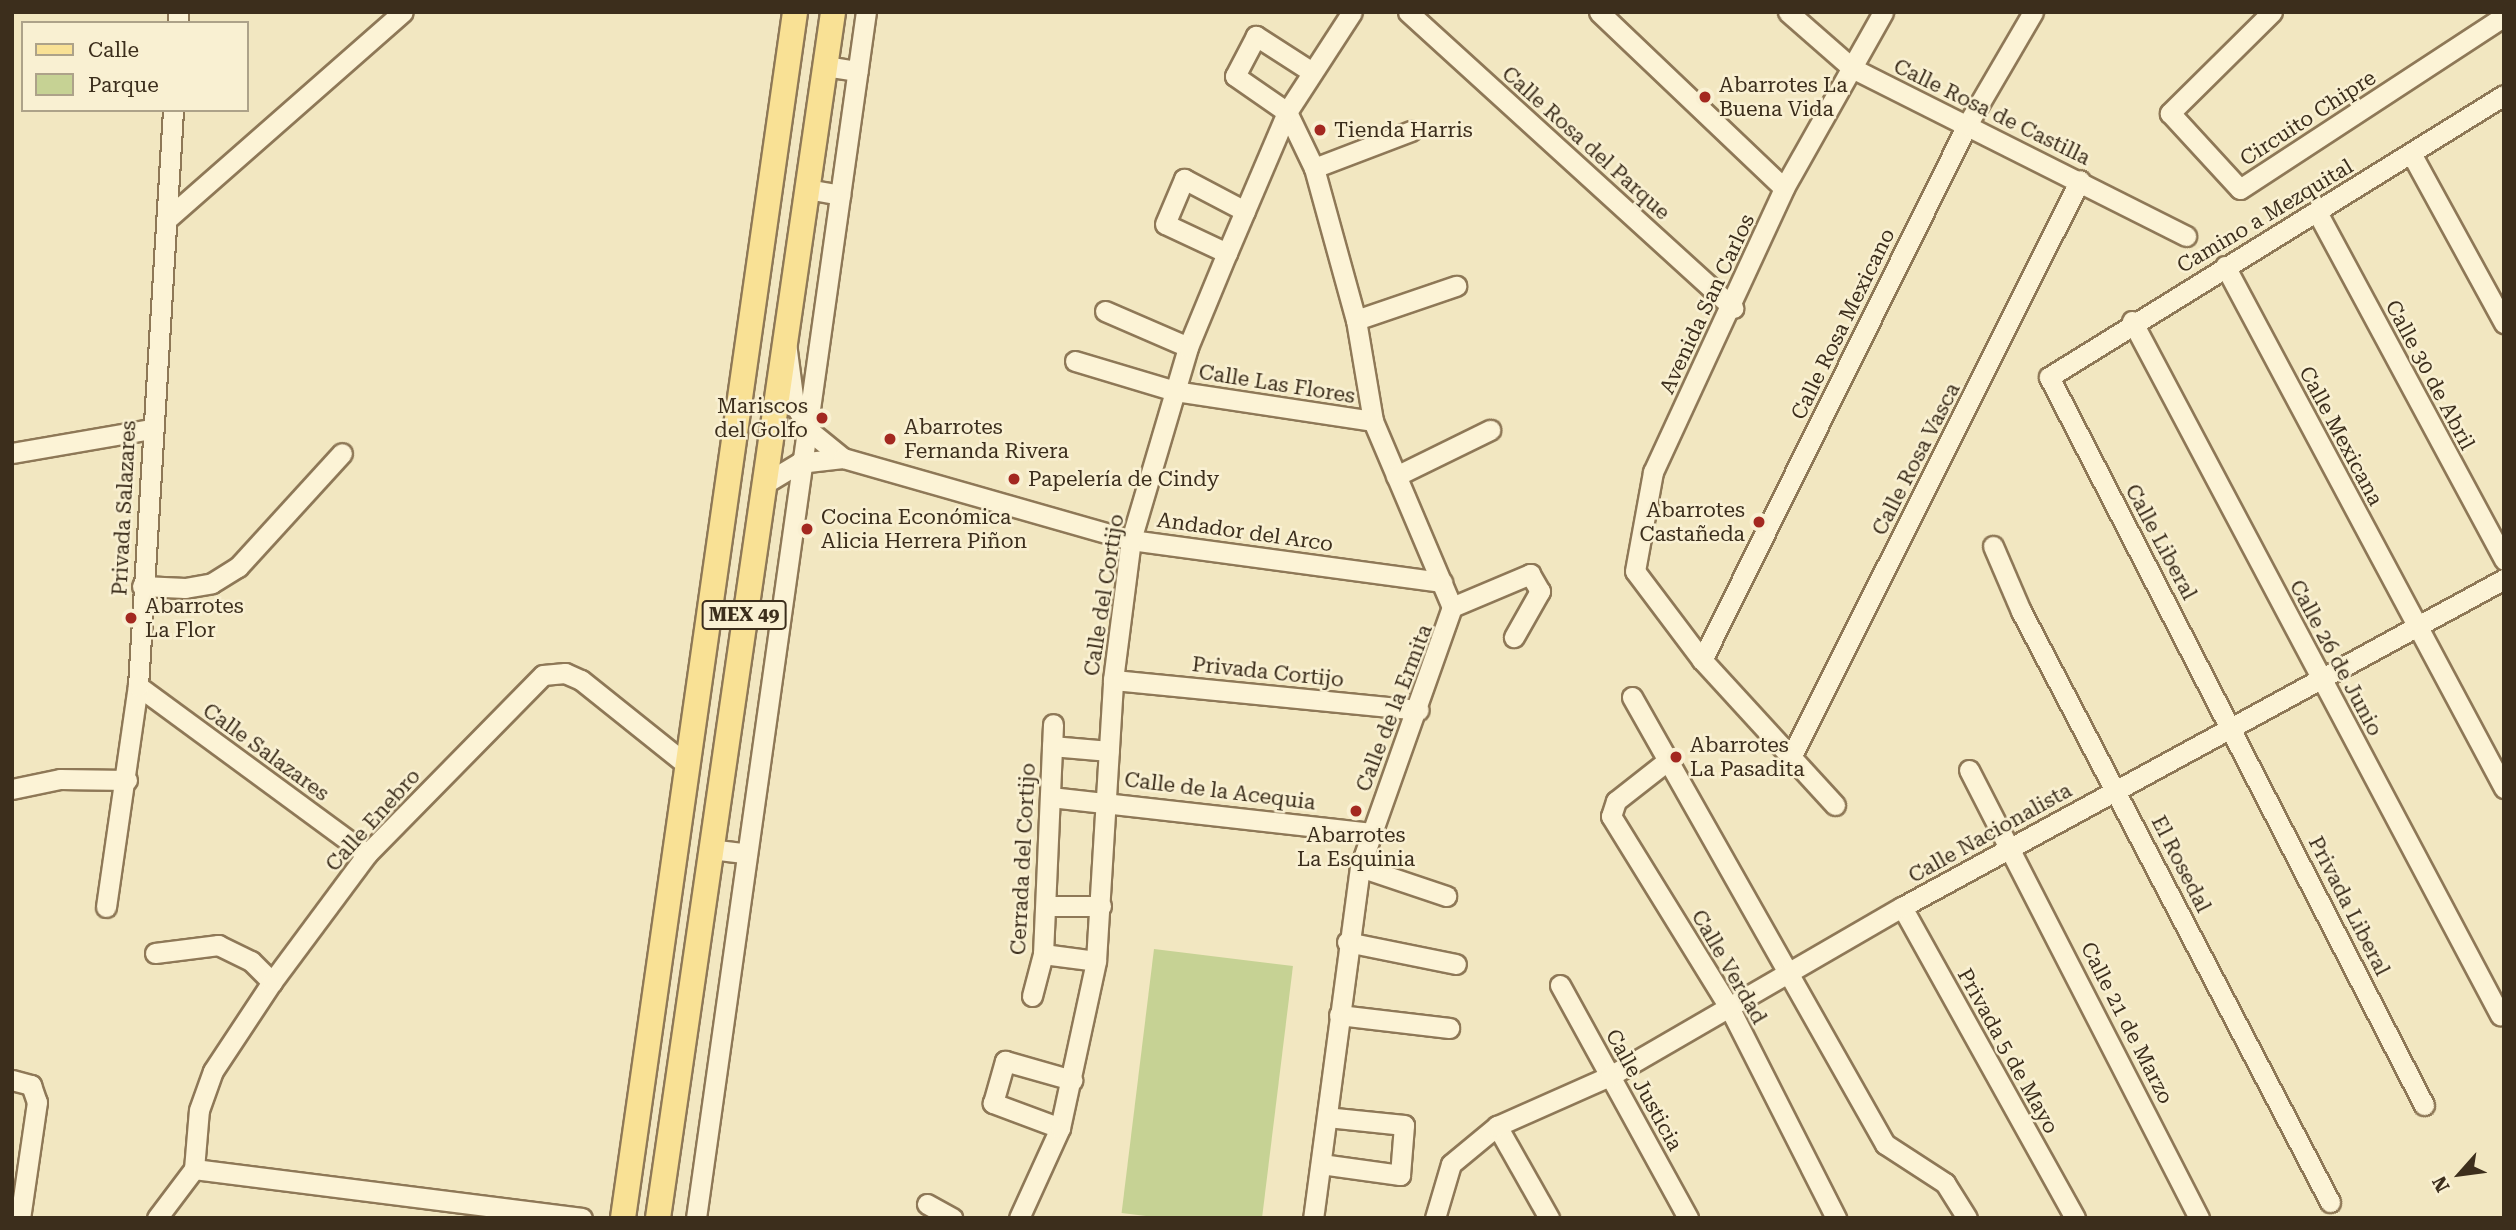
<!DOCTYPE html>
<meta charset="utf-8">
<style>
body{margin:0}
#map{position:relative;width:2516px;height:1230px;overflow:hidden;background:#f2e7c1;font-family:"Roboto Serif",serif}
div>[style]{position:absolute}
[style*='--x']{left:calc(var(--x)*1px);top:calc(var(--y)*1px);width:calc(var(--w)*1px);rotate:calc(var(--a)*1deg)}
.green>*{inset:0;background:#c6d294;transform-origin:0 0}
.roads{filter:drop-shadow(2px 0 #8e7857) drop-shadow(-2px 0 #8e7857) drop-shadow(0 2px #8e7857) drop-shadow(0 -2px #8e7857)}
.minor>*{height:19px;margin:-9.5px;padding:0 9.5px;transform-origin:9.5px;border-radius:9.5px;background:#fcf3d6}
.major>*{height:24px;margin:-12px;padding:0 12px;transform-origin:12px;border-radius:12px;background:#f9e195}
.dots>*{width:19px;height:19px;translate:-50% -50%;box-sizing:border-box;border:4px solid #f9f0d2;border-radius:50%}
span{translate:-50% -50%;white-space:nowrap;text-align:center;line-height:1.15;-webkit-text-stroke:5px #f9f0d2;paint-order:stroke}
.shield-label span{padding:2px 5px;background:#f9f0d2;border:2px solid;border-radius:5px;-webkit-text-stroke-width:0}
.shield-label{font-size:19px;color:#3c2e1c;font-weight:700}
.poi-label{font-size:21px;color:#3c2e1c}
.left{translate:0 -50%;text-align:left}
.right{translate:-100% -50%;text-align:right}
.street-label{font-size:21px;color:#3c2e1c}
.frame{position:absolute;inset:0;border:14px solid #3c2e1c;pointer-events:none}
.legend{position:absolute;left:21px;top:21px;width:228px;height:91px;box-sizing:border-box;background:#f9f0d2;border:2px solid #ada289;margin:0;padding:9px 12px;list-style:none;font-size:21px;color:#3c2e1c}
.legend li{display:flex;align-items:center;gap:14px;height:35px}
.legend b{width:35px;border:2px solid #ada289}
.north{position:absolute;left:2425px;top:1139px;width:70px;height:70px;-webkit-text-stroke:5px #f9f0d2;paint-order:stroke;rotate:242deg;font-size:19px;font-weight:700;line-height:28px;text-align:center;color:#3c2e1c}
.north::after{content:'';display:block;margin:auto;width:24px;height:32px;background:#3c2e1c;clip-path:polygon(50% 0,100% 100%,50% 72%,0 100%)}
</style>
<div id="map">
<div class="green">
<i style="left:1154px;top:949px;width:140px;height:266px;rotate:7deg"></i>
</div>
<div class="roads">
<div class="minor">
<i style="--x:1408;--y:12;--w:440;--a:42.3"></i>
<i style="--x:1599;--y:12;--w:255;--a:43.6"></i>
<i style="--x:1788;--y:12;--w:85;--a:41.2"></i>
<i style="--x:1852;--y:68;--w:374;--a:26.7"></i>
<i style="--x:2272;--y:12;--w:144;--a:135.3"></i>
<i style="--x:2170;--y:113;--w:103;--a:47.4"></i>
<i style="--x:2240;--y:189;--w:316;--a:-33.2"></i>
<i style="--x:178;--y:23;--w:11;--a:-90"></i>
<i style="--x:825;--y:66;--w:33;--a:9"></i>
<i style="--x:1312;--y:72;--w:67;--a:-147.3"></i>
<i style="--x:1256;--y:36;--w:45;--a:117.7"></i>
<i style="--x:1235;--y:76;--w:63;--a:34.7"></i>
<i style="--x:1287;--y:112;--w:62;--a:64.3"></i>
<i style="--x:1314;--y:168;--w:158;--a:74.6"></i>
<i style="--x:1356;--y:320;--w:102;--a:80.4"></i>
<i style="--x:1373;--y:421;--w:202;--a:67"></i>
<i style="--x:1452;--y:607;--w:276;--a:109.5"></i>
<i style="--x:1360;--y:867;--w:354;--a:97.6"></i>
<i style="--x:2412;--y:155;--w:192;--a:61.3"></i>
<i style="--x:1314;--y:168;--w:104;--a:-20.9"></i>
<i style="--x:807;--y:189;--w:34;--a:10"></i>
<i style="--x:2317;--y:212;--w:395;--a:61.7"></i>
<i style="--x:166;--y:220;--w:315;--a:-41.3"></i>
<i style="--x:1227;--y:253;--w:68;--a:-154.9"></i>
<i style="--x:1165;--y:224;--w:49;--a:-67.1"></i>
<i style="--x:1184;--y:179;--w:69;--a:27.7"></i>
<i style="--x:2225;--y:266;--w:592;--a:61.88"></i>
<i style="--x:1105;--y:311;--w:90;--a:23.4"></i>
<i style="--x:1356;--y:320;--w:106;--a:-18.8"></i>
<i style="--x:2132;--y:321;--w:786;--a:62.06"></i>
<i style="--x:786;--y:343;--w:62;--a:82.5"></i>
<i style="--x:794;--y:404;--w:34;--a:58"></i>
<i style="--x:812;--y:433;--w:40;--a:39"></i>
<i style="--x:1075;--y:361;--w:104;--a:16.7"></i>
<i style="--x:1175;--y:391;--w:200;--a:8.6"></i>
<i style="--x:12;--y:453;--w:141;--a:-9.8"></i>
<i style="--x:1396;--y:476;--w:105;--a:-26.1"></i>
<i style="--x:764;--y:484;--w:41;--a:-31"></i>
<i style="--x:799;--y:463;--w:44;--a:-6.5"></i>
<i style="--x:843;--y:458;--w:299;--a:15.9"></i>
<i style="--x:1131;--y:540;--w:314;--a:7.7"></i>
<i style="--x:1993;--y:546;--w:71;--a:66.7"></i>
<i style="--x:2021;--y:611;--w:667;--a:62.4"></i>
<i style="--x:142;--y:586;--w:43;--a:2.7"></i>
<i style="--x:185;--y:588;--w:27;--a:-10"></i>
<i style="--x:212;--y:583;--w:31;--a:-32"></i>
<i style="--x:238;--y:567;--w:154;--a:-47.6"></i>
<i style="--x:1452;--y:607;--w:85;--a:-22.9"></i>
<i style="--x:1530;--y:574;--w:20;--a:60"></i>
<i style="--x:1540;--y:591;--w:53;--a:119.5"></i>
<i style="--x:1702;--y:660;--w:597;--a:-63.65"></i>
<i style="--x:1967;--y:125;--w:131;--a:-59.7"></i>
<i style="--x:1113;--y:680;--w:307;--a:5.6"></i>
<i style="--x:138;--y:686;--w:284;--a:36.3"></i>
<i style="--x:1632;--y:697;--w:514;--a:60.49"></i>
<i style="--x:1885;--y:1144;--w:72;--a:33"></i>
<i style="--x:1945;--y:1183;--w:41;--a:57.8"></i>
<i style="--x:1052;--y:746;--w:57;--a:5"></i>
<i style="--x:1791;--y:757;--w:645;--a:-63.4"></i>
<i style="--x:1667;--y:761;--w:65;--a:141.9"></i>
<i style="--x:1616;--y:801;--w:16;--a:108"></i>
<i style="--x:1611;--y:816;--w:225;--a:58.3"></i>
<i style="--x:1729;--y:1007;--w:237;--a:63.1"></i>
<i style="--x:1969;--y:770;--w:504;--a:62.82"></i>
<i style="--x:12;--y:789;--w:49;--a:-11.8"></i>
<i style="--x:60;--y:779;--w:67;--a:0.9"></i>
<i style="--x:1051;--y:797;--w:322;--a:6.4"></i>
<i style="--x:1835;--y:805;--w:197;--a:-132.5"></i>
<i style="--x:1702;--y:660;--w:111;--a:-127"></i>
<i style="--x:1635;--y:571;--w:101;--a:-79.7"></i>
<i style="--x:1653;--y:472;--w:313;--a:-65.2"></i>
<i style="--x:1784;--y:188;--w:202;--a:-60.6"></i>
<i style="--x:710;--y:849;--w:35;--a:7"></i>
<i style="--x:1360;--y:867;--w:91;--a:18.6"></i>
<i style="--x:1046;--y:906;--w:55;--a:0"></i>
<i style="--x:106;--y:907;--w:223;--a:-81.8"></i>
<i style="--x:138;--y:686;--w:577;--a:-86.52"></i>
<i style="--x:1902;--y:907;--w:356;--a:60.9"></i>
<i style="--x:1347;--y:942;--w:111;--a:11.4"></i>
<i style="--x:155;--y:953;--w:64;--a:-7.2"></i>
<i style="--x:218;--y:945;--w:37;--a:26"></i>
<i style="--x:251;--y:961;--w:30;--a:45"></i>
<i style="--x:1043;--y:954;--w:53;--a:7.5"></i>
<i style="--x:1560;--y:985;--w:266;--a:61.2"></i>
<i style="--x:1032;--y:996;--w:43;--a:-75.3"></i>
<i style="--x:1043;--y:954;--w:230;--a:-87.5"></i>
<i style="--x:1339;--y:1015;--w:111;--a:6.7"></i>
<i style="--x:12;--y:1080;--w:20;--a:15"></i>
<i style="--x:31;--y:1085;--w:18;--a:71"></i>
<i style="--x:37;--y:1102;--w:117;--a:98.3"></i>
<i style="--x:2424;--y:1105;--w:819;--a:-117.25"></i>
<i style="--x:2049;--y:377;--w:535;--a:-31.79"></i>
<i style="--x:1497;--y:1126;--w:106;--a:60.5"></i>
<i style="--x:1060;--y:1128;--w:72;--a:-159.5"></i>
<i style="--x:993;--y:1103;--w:44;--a:-74.1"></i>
<i style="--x:1005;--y:1061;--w:70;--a:15.8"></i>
<i style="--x:1321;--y:1164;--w:80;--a:7.9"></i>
<i style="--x:1400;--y:1175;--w:50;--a:-85.4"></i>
<i style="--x:1404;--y:1125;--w:77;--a:-174.1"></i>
<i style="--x:194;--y:1169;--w:59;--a:-85.2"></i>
<i style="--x:199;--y:1110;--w:41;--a:-70.3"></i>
<i style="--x:213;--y:1071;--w:107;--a:-56.5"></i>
<i style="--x:272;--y:982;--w:159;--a:-53.4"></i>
<i style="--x:367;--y:854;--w:251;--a:-45.5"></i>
<i style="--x:543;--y:675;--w:22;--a:-5"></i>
<i style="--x:565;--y:673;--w:17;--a:24"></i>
<i style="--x:581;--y:680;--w:136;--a:38.7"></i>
<i style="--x:194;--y:1169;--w:391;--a:7.2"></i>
<i style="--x:927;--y:1204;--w:29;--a:29"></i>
<i style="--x:157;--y:1218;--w:61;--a:-52.9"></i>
<i style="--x:696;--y:1218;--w:1218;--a:-81.98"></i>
<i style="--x:1019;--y:1218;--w:99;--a:-65.5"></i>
<i style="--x:1060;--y:1128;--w:171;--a:-77.8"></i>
<i style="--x:1096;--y:961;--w:282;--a:-86.5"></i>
<i style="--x:1113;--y:680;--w:141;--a:-82.7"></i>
<i style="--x:1131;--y:540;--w:201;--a:-73.5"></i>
<i style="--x:1188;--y:347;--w:102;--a:-67.5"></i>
<i style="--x:1227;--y:253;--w:153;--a:-66.9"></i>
<i style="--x:1287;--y:112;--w:119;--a:-57"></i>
<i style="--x:1435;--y:1218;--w:56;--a:-73.5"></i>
<i style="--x:1451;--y:1164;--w:60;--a:-39.6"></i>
<i style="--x:1497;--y:1126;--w:124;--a:-23.9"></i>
<i style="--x:1610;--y:1076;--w:337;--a:-30.1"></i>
<i style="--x:1902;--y:907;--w:686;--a:-28.58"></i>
</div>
<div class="major">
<i style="--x:623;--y:1218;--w:1218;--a:-81.88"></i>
<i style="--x:658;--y:1218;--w:1219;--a:-81.74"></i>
</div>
</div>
<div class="dots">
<i style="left:1705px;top:97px;background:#a32820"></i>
<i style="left:1320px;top:130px;background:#a32820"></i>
<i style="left:822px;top:418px;background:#a32820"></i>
<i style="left:890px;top:439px;background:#a32820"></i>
<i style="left:1014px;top:479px;background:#a32820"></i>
<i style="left:1759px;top:522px;background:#a32820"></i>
<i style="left:807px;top:529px;background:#a32820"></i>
<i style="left:131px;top:618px;background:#a32820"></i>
<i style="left:1676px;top:757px;background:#a32820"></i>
<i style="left:1356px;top:811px;background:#a32820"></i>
</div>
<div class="shield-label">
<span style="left:744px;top:615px">MEX 49</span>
</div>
<div class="poi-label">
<span class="left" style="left:1719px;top:97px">Abarrotes La<br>Buena Vida</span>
<span class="left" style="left:1334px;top:130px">Tienda Harris</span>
<span class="right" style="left:808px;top:418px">Mariscos<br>del Golfo</span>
<span class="left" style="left:904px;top:439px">Abarrotes<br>Fernanda Rivera</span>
<span class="left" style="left:1028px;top:479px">Papelería de Cindy</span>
<span class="right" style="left:1745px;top:522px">Abarrotes<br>Castañeda</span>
<span class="left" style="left:821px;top:529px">Cocina Económica<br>Alicia Herrera Piñon</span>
<span class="left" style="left:145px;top:618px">Abarrotes<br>La Flor</span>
<span class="left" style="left:1690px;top:757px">Abarrotes<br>La Pasadita</span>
<span style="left:1356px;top:847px">Abarrotes<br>La Esquinia</span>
</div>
<div class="street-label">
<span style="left:1992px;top:112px;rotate:26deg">Calle Rosa de Castilla</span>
<span style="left:2308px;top:118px;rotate:-33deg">Circuito Chipre</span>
<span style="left:1586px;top:143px;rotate:42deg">Calle Rosa del Parque</span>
<span style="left:2265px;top:216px;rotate:-31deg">Camino a Mezquital</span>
<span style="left:1707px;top:304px;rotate:-65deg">Avenida San Carlos</span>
<span style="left:1843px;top:324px;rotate:-64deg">Calle Rosa Mexicano</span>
<span style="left:2430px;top:375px;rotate:62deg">Calle 30 de Abril</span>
<span style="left:1277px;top:384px;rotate:9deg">Calle Las Flores</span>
<span style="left:2341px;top:436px;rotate:62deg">Calle Mexicana</span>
<span style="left:1916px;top:459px;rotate:-63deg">Calle Rosa Vasca</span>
<span style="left:124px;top:508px;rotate:-87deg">Privada Salazares</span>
<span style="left:1245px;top:532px;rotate:8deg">Andador del Arco</span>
<span style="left:2161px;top:542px;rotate:62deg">Calle Liberal</span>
<span style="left:1104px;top:595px;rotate:-81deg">Calle del Cortijo</span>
<span style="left:2336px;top:658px;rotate:62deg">Calle 26 de Junio</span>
<span style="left:1268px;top:672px;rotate:6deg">Privada Cortijo</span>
<span style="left:1394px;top:708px;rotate:-69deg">Calle de la Ermita</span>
<span style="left:266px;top:752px;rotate:36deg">Calle Salazares</span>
<span style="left:1220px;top:791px;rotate:7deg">Calle de la Acequia</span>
<span style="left:373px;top:820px;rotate:-48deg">Calle Enebro</span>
<span style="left:1990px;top:833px;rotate:-29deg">Calle Nacionalista</span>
<span style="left:1023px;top:859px;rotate:-87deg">Cerrada del Cortijo</span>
<span style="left:2181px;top:864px;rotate:63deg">El Rosedal</span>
<span style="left:2349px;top:906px;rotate:63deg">Privada Liberal</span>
<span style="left:1729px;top:967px;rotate:60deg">Calle Verdad</span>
<span style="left:2127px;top:1023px;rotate:63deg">Calle 21 de Marzo</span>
<span style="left:2008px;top:1051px;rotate:61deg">Privada 5 de Mayo</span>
<span style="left:1644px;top:1090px;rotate:61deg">Calle Justicia</span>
</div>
<div class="frame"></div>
<ul class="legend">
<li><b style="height:9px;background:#f9e195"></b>Calle</li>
<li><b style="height:19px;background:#c6d294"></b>Parque</li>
</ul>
<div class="north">N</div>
</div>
